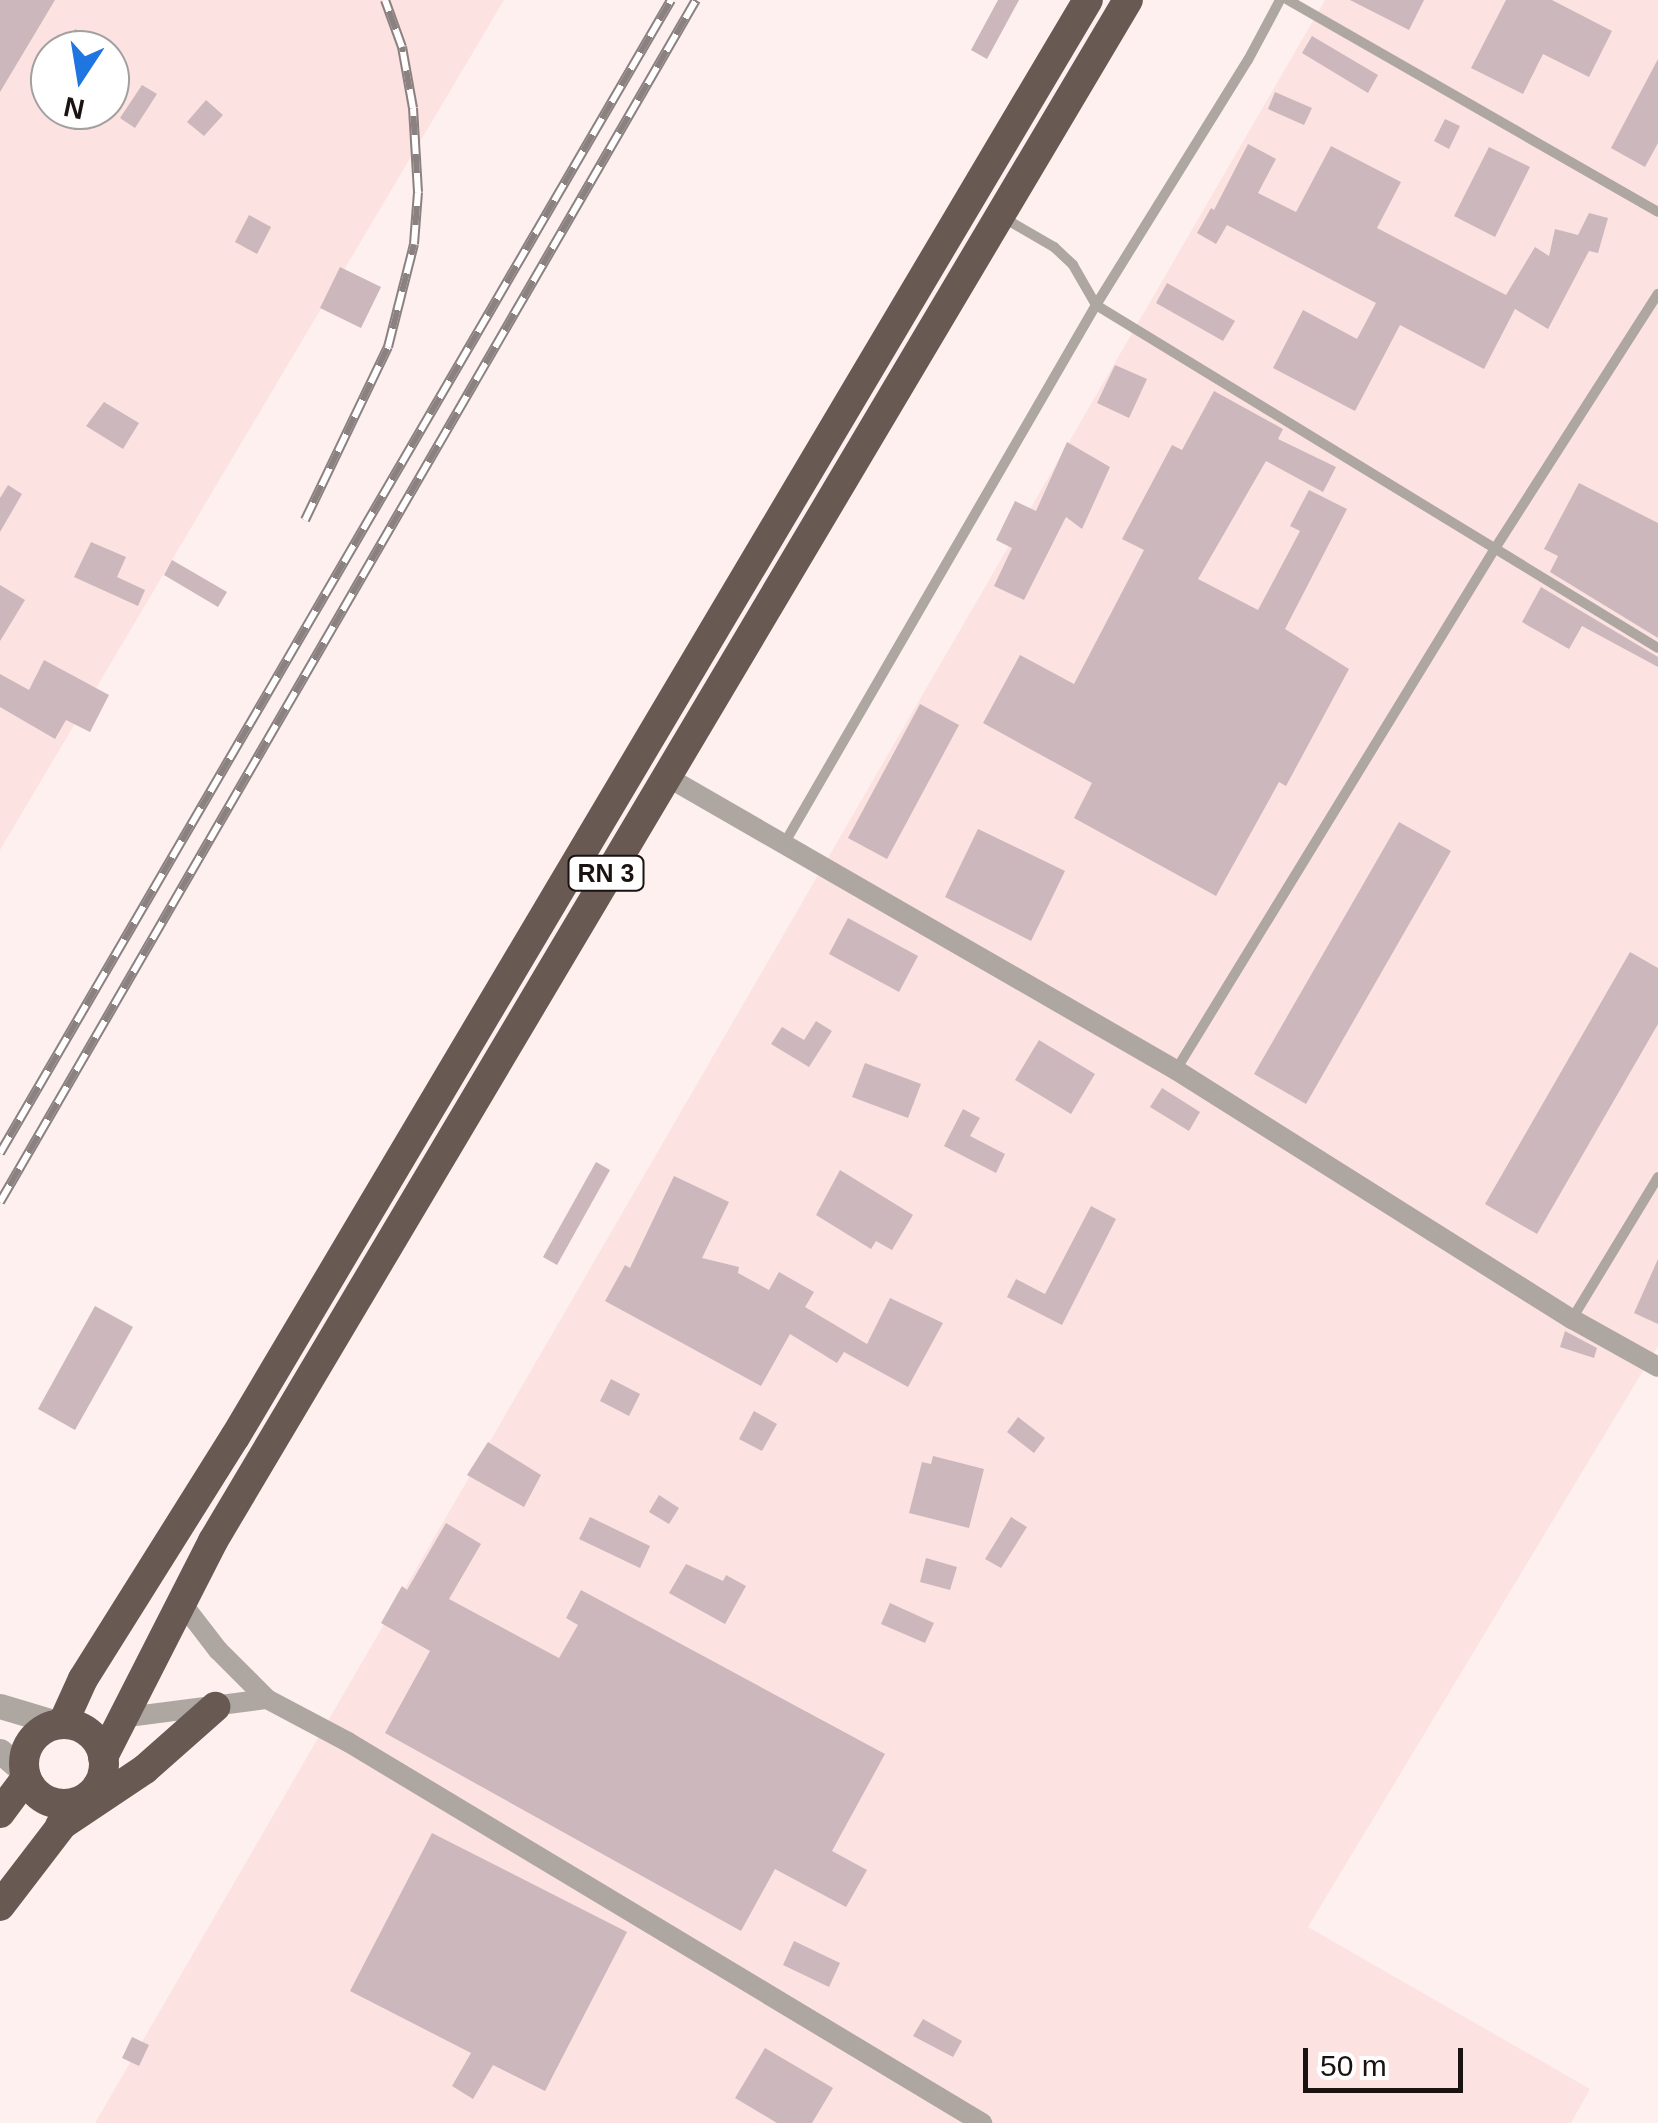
<!DOCTYPE html>
<html>
<head>
<meta charset="utf-8">
<style>
  body { margin:0 }
  #map { position:relative; width:1658px; height:2123px; overflow:hidden; background:#fdf0ef; font-family:Arial,sans-serif }
  div>[style] { position:absolute }
  [style*='--x'] { left:calc(var(--x)*1px); top:calc(var(--y)*1px); width:calc(var(--w)*1px); rotate:calc(var(--a)*1deg) }
  .built>* { inset:0; background:#fce3e1 }
  .building>* { inset:0; background:#cbb7bc }
  .service>* { height:10px; margin:-5px; padding:0 5px; transform-origin:5px; border-radius:5px; background:#ada6a1 }
  .minor>* { height:20px; margin:-10px; padding:0 10px; transform-origin:10px; border-radius:10px; background:#ada6a1 }
  .tertiary>* { height:25px; margin:-12.5px; padding:0 12.5px; transform-origin:12.5px; border-radius:12.5px; background:#ada6a1 }
  .trunk>* { height:30px; margin:-15px; padding:0 15px; transform-origin:15px; border-radius:15px; background:#685a52 }
  .trunk>.ring { margin:-15px; padding:0; box-sizing:content-box; background:none; border:30px solid #685a52; border-radius:50% }
  .rail>* { height:10px; margin-top:-5px; transform-origin:0; background:repeating-linear-gradient(90deg,#fff 0 19px,#8b8180 0 38px); box-sizing:border-box; border-block:2px solid #8b8180 }
  span { translate:-50% -50%; white-space:nowrap; text-align:center; line-height:1.15; -webkit-text-stroke:10px #fff; paint-order:stroke }
  .shield-label span { padding:2px 8px; background:#fff; border:2px solid; border-radius:8px; -webkit-text-stroke-width:0 }
  .shield-label { font-size:25px; color:#1a1312; font-weight:700 }
  .north { position:absolute; left:30px; top:30px; width:100px; height:100px; box-sizing:border-box; background:#fff; border:2px solid #a3a1a0; border-radius:50%; rotate:192deg; font-size:28px; font-weight:700; line-height:40px; text-align:center; color:#1a1312 }
  .north::after { content:''; display:block; margin:auto; width:35px; height:45px; background:#1f76e0; clip-path:polygon(50% 0,100% 100%,50% 72%,0 100%) }
  .scale { position:absolute; left:1303px; top:2048px; width:160px; height:45px; box-sizing:border-box; border:5px solid #1a1312; border-top:0; padding-left:12px; font-size:30px; line-height:35px; white-space:nowrap; color:#1a1312; -webkit-text-stroke:8px #fff; paint-order:stroke }
</style>
</head>
<body>
<div id="map">
  <div class="built">
    <i style="clip-path:polygon(evenodd,0 0,504px 0,0 850px,0 0,50px 50px,110px 50px,110px 110px,50px 110px,50px 50px)"></i>
    <i style="clip-path:polygon(1325px 0,1658px 0,1658px 1346px,1308px 1927px,1590px 2089px,1571px 2123px,95px 2123px)"></i>
  </div>
  <div class="building">
    <i style="clip-path:polygon(0 0,55px 0,0 92px)"></i>
    <i style="clip-path:polygon(998px 0,1019px 0,987px 59px,971px 50px)"></i>
    <i style="clip-path:polygon(1350px 0,1424px 0,1409px 30px)"></i>
    <i style="clip-path:polygon(1506px 0,1552px 0,1612px 31px,1589px 77px,1543px 54px,1523px 94px,1471px 68px)"></i>
    <i style="clip-path:polygon(75px 29px,92px 36px,86px 50px,66px 50px)"></i>
    <i style="clip-path:polygon(1312px 36px,1378px 75px,1368px 93px,1302px 53px)"></i>
    <i style="clip-path:polygon(1658px 59px,1658px 143px,1645px 167px,1611px 148px)"></i>
    <i style="clip-path:polygon(142px 85px,157px 94px,135px 128px,120px 118px)"></i>
    <i style="clip-path:polygon(1275px 92px,1312px 108px,1304px 125px,1268px 109px)"></i>
    <i style="clip-path:polygon(206px 100px,223px 115px,204px 136px,187px 122px)"></i>
    <i style="clip-path:polygon(1445px 119px,1460px 126px,1449px 149px,1434px 141px)"></i>
    <i style="clip-path:polygon(1248px 144px,1276px 159px,1258px 193px,1296px 212px,1331px 146px,1401px 182px,1377px 228px,1506px 295px,1535px 247px,1549px 256px,1555px 229px,1578px 235px,1589px 213px,1608px 218px,1598px 253px,1589px 251px,1548px 329px,1515px 309px,1484px 369px,1400px 325px,1355px 411px,1273px 368px,1303px 310px,1357px 339px,1376px 303px,1227px 225px,1216px 244px,1197px 233px,1211px 208px,1214px 210px)"></i>
    <i style="clip-path:polygon(1489px 147px,1530px 167px,1495px 237px,1454px 216px)"></i>
    <i style="clip-path:polygon(249px 215px,271px 227px,257px 254px,235px 242px)"></i>
    <i style="clip-path:polygon(340px 267px,381px 287px,361px 328px,320px 308px)"></i>
    <i style="clip-path:polygon(1167px 283px,1235px 321px,1223px 341px,1156px 303px)"></i>
    <i style="clip-path:polygon(1115px 365px,1147px 379px,1129px 418px,1097px 403px)"></i>
    <i style="clip-path:polygon(1214px 391px,1283px 429px,1278px 439px,1336px 467px,1323px 492px,1266px 461px,1198px 579px,1258px 610px,1300px 531px,1290px 526px,1309px 490px,1347px 509px,1285px 629px,1349px 669px,1286px 786px,1279px 782px,1216px 896px,1074px 818px,1092px 783px,983px 723px,1020px 655px,1074px 684px,1144px 550px,1122px 539px,1172px 445px,1182px 450px)"></i>
    <i style="clip-path:polygon(104px 402px,139px 423px,123px 449px,86px 426px)"></i>
    <i style="clip-path:polygon(1067px 442px,1110px 467px,1082px 529px,1066px 517px,1024px 600px,994px 586px,1012px 548px,996px 540px,1015px 501px,1036px 511px)"></i>
    <i style="clip-path:polygon(1579px 483px,1658px 523px,1658px 638px,1550px 572px,1558px 556px,1544px 549px)"></i>
    <i style="clip-path:polygon(8px 485px,22px 494px,0 532px,0 498px)"></i>
    <i style="clip-path:polygon(91px 542px,126px 557px,117px 577px,145px 590px,138px 606px,74px 577px)"></i>
    <i style="clip-path:polygon(172px 560px,227px 592px,218px 607px,164px 575px)"></i>
    <i style="clip-path:polygon(0 585px,25px 600px,0 641px)"></i>
    <i style="clip-path:polygon(1541px 587px,1658px 657px,1658px 667px,1582px 626px,1569px 649px,1522px 622px)"></i>
    <i style="clip-path:polygon(44px 660px,109px 695px,90px 732px,66px 720px,55px 739px,0 707px,0 674px,29px 690px)"></i>
    <i style="clip-path:polygon(920px 704px,959px 725px,887px 859px,848px 838px)"></i>
    <i style="clip-path:polygon(1399px 822px,1451px 851px,1306px 1104px,1254px 1074px)"></i>
    <i style="clip-path:polygon(978px 829px,1065px 871px,1031px 941px,945px 897px)"></i>
    <i style="clip-path:polygon(848px 918px,918px 956px,899px 992px,829px 954px)"></i>
    <i style="clip-path:polygon(1630px 952px,1658px 968px,1658px 1024px,1537px 1234px,1485px 1204px)"></i>
    <i style="clip-path:polygon(816px 1021px,832px 1031px,809px 1067px,771px 1044px,782px 1027px,804px 1040px)"></i>
    <i style="clip-path:polygon(1039px 1040px,1095px 1074px,1071px 1114px,1015px 1080px)"></i>
    <i style="clip-path:polygon(865px 1063px,921px 1084px,908px 1118px,852px 1097px)"></i>
    <i style="clip-path:polygon(1162px 1088px,1200px 1112px,1189px 1131px,1150px 1107px)"></i>
    <i style="clip-path:polygon(963px 1109px,980px 1118px,970px 1136px,1005px 1154px,996px 1173px,944px 1146px)"></i>
    <i style="clip-path:polygon(596px 1162px,610px 1170px,557px 1265px,543px 1257px)"></i>
    <i style="clip-path:polygon(840px 1170px,913px 1215px,892px 1250px,876px 1241px,871px 1249px,816px 1215px)"></i>
    <i style="clip-path:polygon(674px 1176px,729px 1202px,702px 1258px,739px 1267px,738px 1273px,769px 1290px,779px 1272px,814px 1292px,805px 1307px,867px 1344px,890px 1298px,943px 1323px,908px 1387px,844px 1352px,837px 1363px,790px 1334px,761px 1386px,605px 1301px,625px 1265px,630px 1268px)"></i>
    <i style="clip-path:polygon(1091px 1206px,1116px 1219px,1062px 1325px,1007px 1297px,1016px 1279px,1045px 1294px)"></i>
    <i style="clip-path:polygon(1658px 1259px,1658px 1324px,1634px 1313px)"></i>
    <i style="clip-path:polygon(95px 1306px,133px 1327px,75px 1430px,38px 1409px)"></i>
    <i style="clip-path:polygon(1565px 1331px,1597px 1348px,1594px 1358px,1560px 1347px)"></i>
    <i style="clip-path:polygon(611px 1379px,640px 1394px,629px 1416px,600px 1401px)"></i>
    <i style="clip-path:polygon(754px 1411px,777px 1424px,762px 1451px,739px 1439px)"></i>
    <i style="clip-path:polygon(1018px 1417px,1045px 1438px,1034px 1453px,1007px 1432px)"></i>
    <i style="clip-path:polygon(488px 1442px,541px 1475px,524px 1507px,467px 1475px)"></i>
    <i style="clip-path:polygon(933px 1456px,984px 1469px,969px 1528px,909px 1513px,922px 1462px,931px 1464px)"></i>
    <i style="clip-path:polygon(659px 1495px,679px 1508px,669px 1524px,649px 1512px)"></i>
    <i style="clip-path:polygon(590px 1517px,650px 1546px,640px 1568px,579px 1539px)"></i>
    <i style="clip-path:polygon(1011px 1517px,1027px 1527px,1001px 1568px,985px 1559px)"></i>
    <i style="clip-path:polygon(446px 1523px,481px 1544px,449px 1599px,559px 1658px,578px 1625px,566px 1618px,581px 1590px,885px 1754px,832px 1851px,867px 1870px,846px 1907px,775px 1869px,741px 1931px,385px 1733px,430px 1651px,381px 1623px,402px 1586px,407px 1590px)"></i>
    <i style="clip-path:polygon(926px 1558px,957px 1567px,950px 1590px,920px 1582px)"></i>
    <i style="clip-path:polygon(686px 1564px,723px 1581px,726px 1575px,746px 1586px,725px 1624px,669px 1593px)"></i>
    <i style="clip-path:polygon(890px 1603px,934px 1623px,925px 1643px,881px 1624px)"></i>
    <i style="clip-path:polygon(432px 1833px,627px 1932px,545px 2091px,493px 2065px,473px 2099px,452px 2086px,471px 2053px,350px 1991px)"></i>
    <i style="clip-path:polygon(794px 1941px,840px 1963px,829px 1987px,783px 1965px)"></i>
    <i style="clip-path:polygon(923px 2019px,962px 2041px,953px 2057px,913px 2036px)"></i>
    <i style="clip-path:polygon(132px 2037px,149px 2045px,139px 2066px,122px 2058px)"></i>
    <i style="clip-path:polygon(765px 2048px,833px 2088px,812px 2123px,777px 2123px,735px 2098px)"></i>
  </div>
  <div class="service">
    <i style="--x:1288;--y:0;--w:426;--a:29.8"></i>
    <i style="--x:1004;--y:218;--w:58;--a:30.1"></i>
    <i style="--x:1054;--y:247;--w:26;--a:43"></i>
    <i style="--x:1073;--y:265;--w:46;--a:60.1"></i>
    <i style="--x:1096;--y:305;--w:658;--a:31.4"></i>
    <i style="--x:784;--y:844;--w:623;--a:-59.94"></i>
    <i style="--x:1096;--y:305;--w:288;--a:-58.2"></i>
    <i style="--x:1248;--y:60;--w:68;--a:-61.9"></i>
    <i style="--x:1176;--y:1070;--w:610;--a:-58.55"></i>
    <i style="--x:1494;--y:550;--w:304;--a:-57.4"></i>
    <i style="--x:1572;--y:1319;--w:166;--a:-58.8"></i>
  </div>
  <div class="minor">
    <i style="--x:664;--y:775;--w:591;--a:29.95"></i>
    <i style="--x:1176;--y:1070;--w:468;--a:32.2"></i>
    <i style="--x:1572;--y:1319;--w:98;--a:29.2"></i>
    <i style="--x:181;--y:1602;--w:61;--a:52.4"></i>
    <i style="--x:218;--y:1650;--w:69;--a:45"></i>
    <i style="--x:267;--y:1699;--w:92;--a:28"></i>
    <i style="--x:348;--y:1742;--w:740;--a:31"></i>
    <i style="--x:120;--y:1718;--w:148;--a:-7.4"></i>
  </div>
  <div class="tertiary">
    <i style="--x:0;--y:1706;--w:59;--a:16.6"></i>
    <i style="--x:0;--y:1751;--w:32;--a:41"></i>
  </div>
  <div class="trunk">
    <i style="--x:63;--y:1723;--w:48;--a:-65.6"></i>
    <i style="--x:83;--y:1679;--w:286;--a:-57.9"></i>
    <i style="--x:235;--y:1437;--w:1671;--a:-59.31"></i>
    <i class="ring" style="left:24px;top:1724px;width:50px;height:50px"></i>
    <i style="--x:103;--y:1757;--w:242;--a:-63"></i>
    <i style="--x:213;--y:1541;--w:1792;--a:-59.3"></i>
    <i style="--x:0;--y:1813;--w:44;--a:-53.4"></i>
    <i style="--x:60;--y:1826;--w:102;--a:-33.8"></i>
    <i style="--x:145;--y:1769;--w:94;--a:-41.5"></i>
    <i style="--x:0;--y:1906;--w:117;--a:-52.6"></i>
  </div>
  <div class="rail">
    <i style="--x:305;--y:520;--w:192;--a:-64.4"></i>
    <i style="--x:388;--y:347;--w:106;--a:-75.8"></i>
    <i style="--x:414;--y:244;--w:52;--a:-85.6"></i>
    <i style="--x:418;--y:192;--w:84;--a:-93.4"></i>
    <i style="--x:413;--y:108;--w:62;--a:-100.2"></i>
    <i style="--x:402;--y:47;--w:50;--a:-109.9"></i>
    <i style="--x:0;--y:1153;--w:1334;--a:-59.8"></i>
    <i style="--x:0;--y:1202;--w:1389;--a:-59.93"></i>
  </div>
  <div class="shield-label">
    <span style="left:606px;top:873px">RN 3</span>
  </div>
  <div class="north">N</div>
  <div class="scale">50 m</div>
</div>
</body>
</html>
